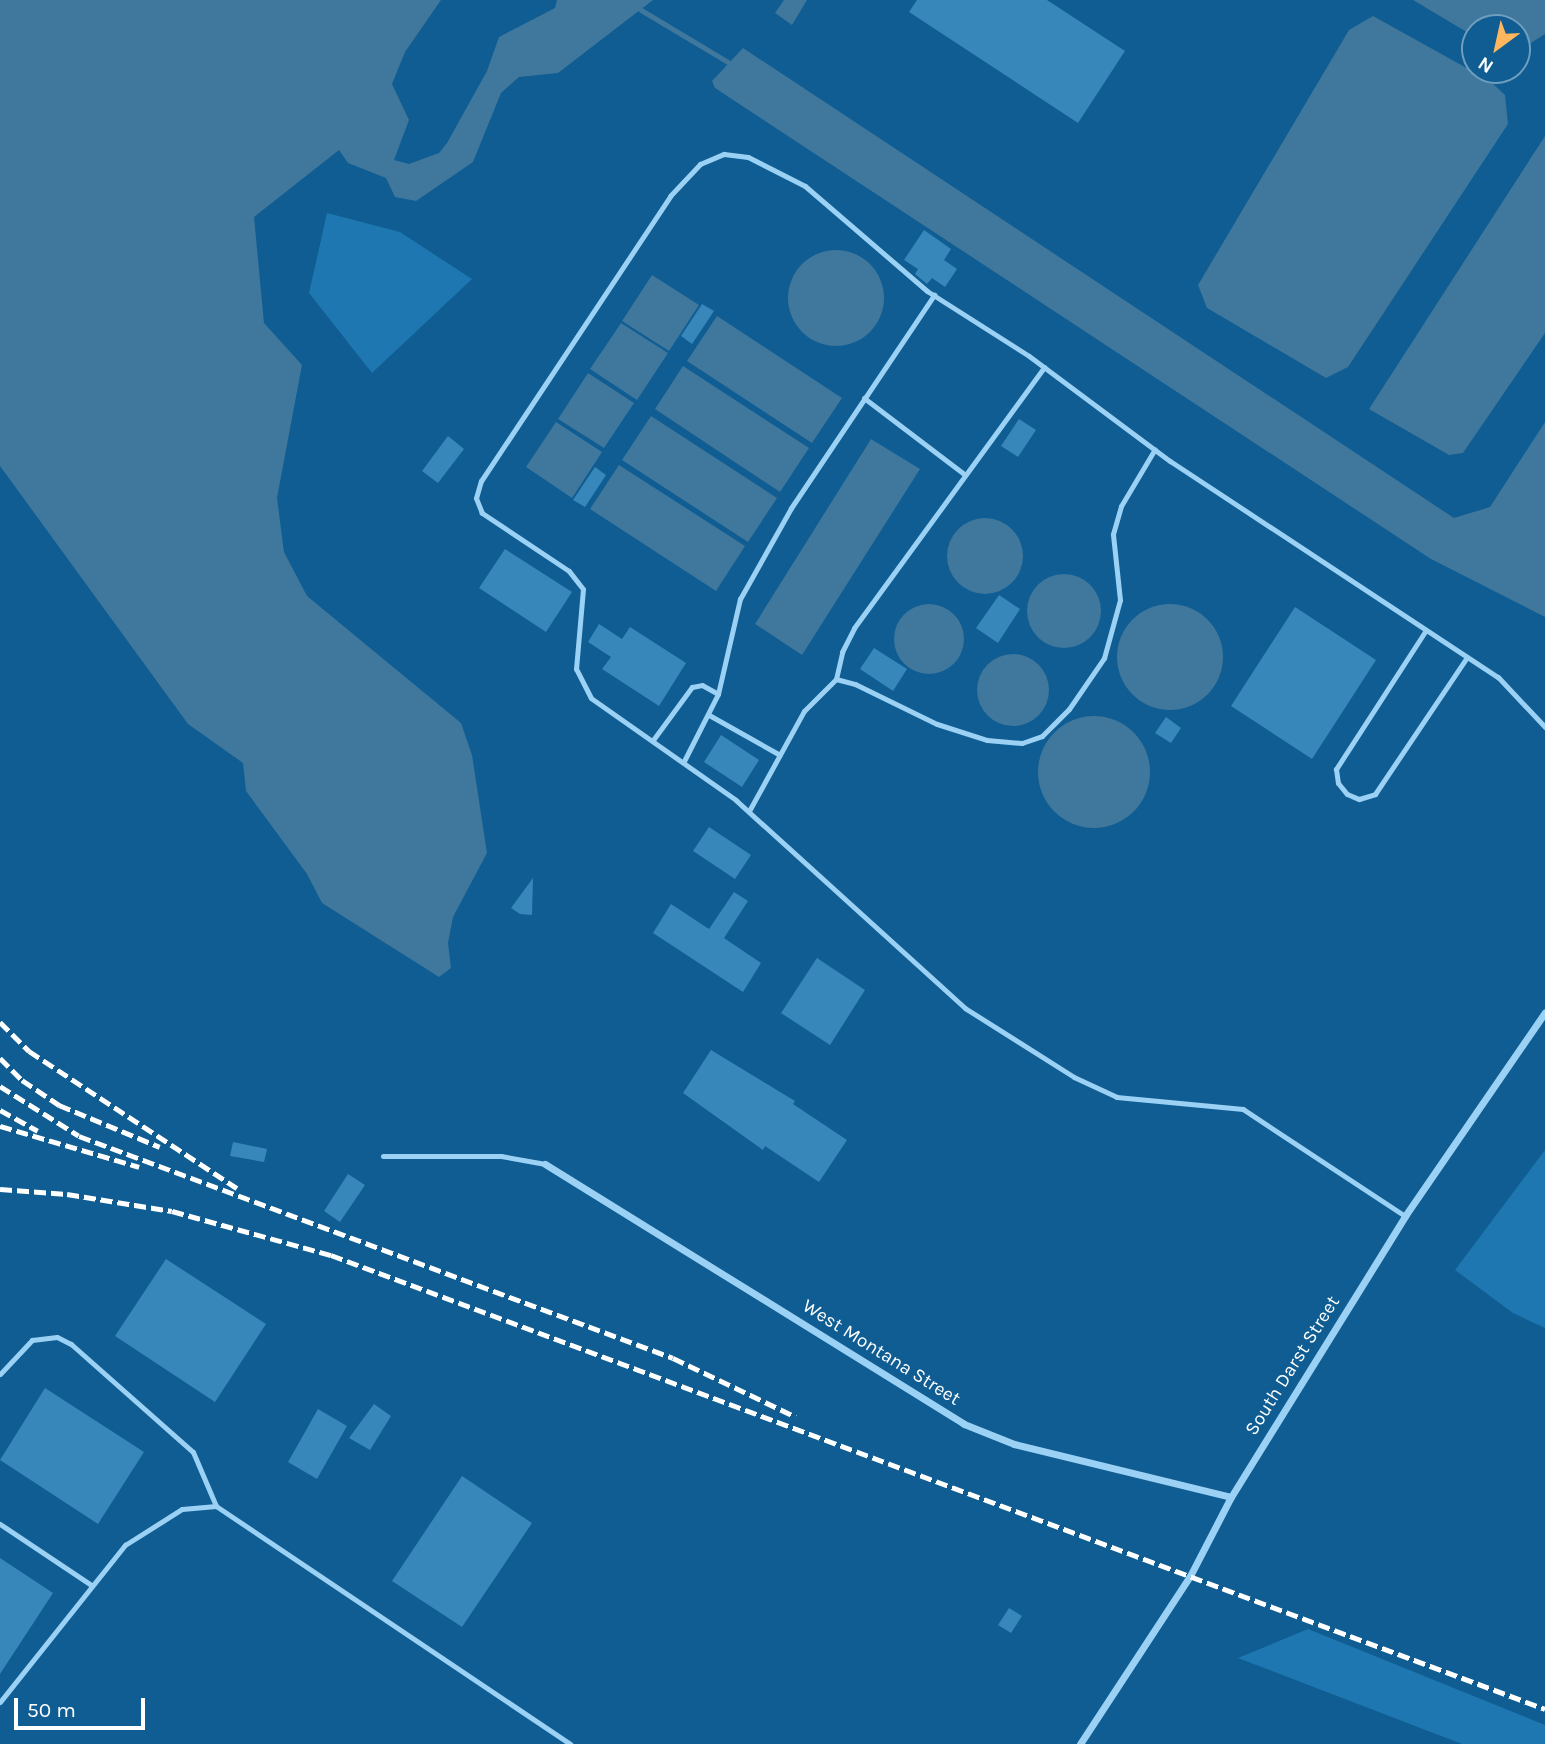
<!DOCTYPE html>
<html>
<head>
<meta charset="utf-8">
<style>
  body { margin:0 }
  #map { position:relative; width:1545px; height:1744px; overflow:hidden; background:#0f5d92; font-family:Karla,sans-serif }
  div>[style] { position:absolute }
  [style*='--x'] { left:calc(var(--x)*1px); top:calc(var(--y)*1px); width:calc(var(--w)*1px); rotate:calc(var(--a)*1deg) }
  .green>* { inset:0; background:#1e77b0 }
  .water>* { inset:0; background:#3f779d }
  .round { border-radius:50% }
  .stream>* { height:5px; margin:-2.5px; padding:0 2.5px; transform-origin:2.5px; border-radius:2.5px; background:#3f779d }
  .building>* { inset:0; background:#3887bb }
  .lane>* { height:5px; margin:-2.5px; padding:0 2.5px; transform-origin:2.5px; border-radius:2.5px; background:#9bd1f4 }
  .street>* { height:7px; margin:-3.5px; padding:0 3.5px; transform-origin:3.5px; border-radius:3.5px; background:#9bd1f4 }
  .rail>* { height:5px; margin-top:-2.5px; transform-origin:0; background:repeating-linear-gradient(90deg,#fff 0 12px,transparent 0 17px) }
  span { translate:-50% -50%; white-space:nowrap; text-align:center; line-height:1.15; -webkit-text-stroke:7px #0f5d92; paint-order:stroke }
  .street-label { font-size:19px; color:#fff }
  .north { position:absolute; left:1461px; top:14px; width:70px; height:70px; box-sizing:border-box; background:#0f5d92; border:2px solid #6f9ebe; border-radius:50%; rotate:213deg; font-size:19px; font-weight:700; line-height:28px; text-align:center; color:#fff }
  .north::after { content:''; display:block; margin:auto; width:24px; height:32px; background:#ffb75d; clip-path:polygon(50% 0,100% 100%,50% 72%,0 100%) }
  .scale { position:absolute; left:14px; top:1698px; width:131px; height:32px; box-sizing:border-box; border:4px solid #fff; border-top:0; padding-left:9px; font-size:21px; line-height:24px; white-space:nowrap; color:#fff; -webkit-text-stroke:5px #0f5d92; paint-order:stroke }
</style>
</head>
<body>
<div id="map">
  <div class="green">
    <i style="clip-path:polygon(327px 213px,400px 232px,472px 279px,372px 373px,309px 293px)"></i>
    <i style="clip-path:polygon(1545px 1150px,1545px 1328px,1513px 1313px,1455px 1270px)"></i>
    <i style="clip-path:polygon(1308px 1629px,1545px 1725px,1545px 1744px,1462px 1744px,1238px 1658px)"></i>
  </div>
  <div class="water">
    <i style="clip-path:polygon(0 0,441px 0,405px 52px,392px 84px,409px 120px,394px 160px,409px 164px,439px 153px,447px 143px,487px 71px,499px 37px,555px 8px,557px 0,653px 0,558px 73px,519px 77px,501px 93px,473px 162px,416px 201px,395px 197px,386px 178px,348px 163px,339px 150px,254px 217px,264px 323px,302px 365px,277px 498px,284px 552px,307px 596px,461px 723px,472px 755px,487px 853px,453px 917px,448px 943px,451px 968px,439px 977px,322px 903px,307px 874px,246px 791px,243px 763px,188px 724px,0 466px)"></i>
    <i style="clip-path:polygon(784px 0,807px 0,792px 25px,775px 13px)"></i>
    <i style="clip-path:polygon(1413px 0,1545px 0,1545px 34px,1517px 52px,1517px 28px,1475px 28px,1475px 37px)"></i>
    <i style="clip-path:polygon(1373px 16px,1490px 81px,1505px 95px,1508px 124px,1348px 367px,1326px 378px,1207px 308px,1198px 285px,1349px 30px)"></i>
    <i style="clip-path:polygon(743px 48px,1454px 518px,1490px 507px,1545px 422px,1545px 617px,1431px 559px,715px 88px,712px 81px)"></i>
    <i style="clip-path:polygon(1545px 136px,1545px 333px,1463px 453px,1449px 455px,1369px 409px)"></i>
    <i class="round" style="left:788px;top:250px;width:96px;height:96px"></i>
    <i style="clip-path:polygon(652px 275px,699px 305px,669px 351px,622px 321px)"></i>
    <i style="clip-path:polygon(717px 316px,842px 398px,812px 443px,687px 361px)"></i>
    <i style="clip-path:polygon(621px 323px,668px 353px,637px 400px,590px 369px)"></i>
    <i style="clip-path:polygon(683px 366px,809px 448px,780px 492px,655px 409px)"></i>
    <i style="clip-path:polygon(588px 373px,634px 403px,604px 448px,558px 419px)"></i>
    <i style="clip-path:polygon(651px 416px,777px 498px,748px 542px,622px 460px)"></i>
    <i style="clip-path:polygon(556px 422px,602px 452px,572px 498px,526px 467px)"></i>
    <i style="clip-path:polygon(871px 439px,920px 469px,802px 655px,755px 624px)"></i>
    <i style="clip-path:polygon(619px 465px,745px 546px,716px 591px,590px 509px)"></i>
    <i class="round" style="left:947px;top:518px;width:76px;height:76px"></i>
    <i class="round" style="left:1027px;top:574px;width:74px;height:74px"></i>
    <i class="round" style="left:894px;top:604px;width:70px;height:70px"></i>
    <i class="round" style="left:1117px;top:604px;width:106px;height:106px"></i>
    <i class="round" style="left:977px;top:654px;width:72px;height:72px"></i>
    <i class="round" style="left:1038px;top:716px;width:112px;height:112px"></i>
  </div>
  <div class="stream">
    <i style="--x:641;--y:10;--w:101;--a:30.9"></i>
  </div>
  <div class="building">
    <i style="clip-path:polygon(917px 0,1047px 0,1125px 51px,1078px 123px,909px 12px)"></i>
    <i style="clip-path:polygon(924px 230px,951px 249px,944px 260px,957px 269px,945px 287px,932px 278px,927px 284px,915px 274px,918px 269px,904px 260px)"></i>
    <i style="clip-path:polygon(702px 304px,714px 311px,692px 344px,681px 336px)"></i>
    <i style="clip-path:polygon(1019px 419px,1036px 430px,1018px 457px,1001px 446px)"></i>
    <i style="clip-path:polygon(448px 436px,464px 449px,438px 483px,422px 471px)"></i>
    <i style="clip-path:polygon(595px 467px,606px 475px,585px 507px,573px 500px)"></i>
    <i style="clip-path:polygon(505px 549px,572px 592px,546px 632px,479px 588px)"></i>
    <i style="clip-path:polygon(999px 595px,1020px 609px,998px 643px,976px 628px)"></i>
    <i style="clip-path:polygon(1295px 607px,1376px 660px,1312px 759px,1231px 706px)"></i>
    <i style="clip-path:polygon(599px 624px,622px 639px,630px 627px,686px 663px,659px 706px,602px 669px,611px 657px,588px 642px)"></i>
    <i style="clip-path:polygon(874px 648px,907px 669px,893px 691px,860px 669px)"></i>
    <i style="clip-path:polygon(1166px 717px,1181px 728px,1171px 743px,1155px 733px)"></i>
    <i style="clip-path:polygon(721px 735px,759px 760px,742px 787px,704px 762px)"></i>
    <i style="clip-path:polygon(709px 827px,751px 855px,735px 879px,693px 851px)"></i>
    <i style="clip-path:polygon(533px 878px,532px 915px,520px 914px,511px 908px)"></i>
    <i style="clip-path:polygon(734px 892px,748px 901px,724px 938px,761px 963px,743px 992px,653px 933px,671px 904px,709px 929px)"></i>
    <i style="clip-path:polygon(817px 958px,865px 990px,830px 1045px,781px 1013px)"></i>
    <i style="clip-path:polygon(711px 1050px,795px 1101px,793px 1104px,847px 1140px,819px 1182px,765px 1146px,763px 1150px,683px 1093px)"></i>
    <i style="clip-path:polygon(233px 1142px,267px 1149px,264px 1162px,230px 1156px)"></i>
    <i style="clip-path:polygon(348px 1174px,365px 1185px,340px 1222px,324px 1211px)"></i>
    <i style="clip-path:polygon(166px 1259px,266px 1324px,215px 1402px,115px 1336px)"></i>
    <i style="clip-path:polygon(45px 1388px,144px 1452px,98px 1524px,0 1460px)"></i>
    <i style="clip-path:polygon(374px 1404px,391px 1416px,370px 1450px,349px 1438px)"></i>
    <i style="clip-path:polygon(318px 1409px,347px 1426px,317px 1479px,288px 1462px)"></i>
    <i style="clip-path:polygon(462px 1476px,532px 1523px,462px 1627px,392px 1581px)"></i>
    <i style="clip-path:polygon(0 1558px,53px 1593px,0 1674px)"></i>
    <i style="clip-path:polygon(1009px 1608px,1022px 1616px,1011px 1633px,998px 1625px)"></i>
  </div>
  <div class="lane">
    <i style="--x:864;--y:398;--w:126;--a:37.2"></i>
    <i style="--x:1426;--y:630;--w:166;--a:122.9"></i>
    <i style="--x:1336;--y:769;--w:14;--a:82"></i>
    <i style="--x:1338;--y:783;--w:14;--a:51"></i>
    <i style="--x:1347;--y:794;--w:13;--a:23"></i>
    <i style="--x:1359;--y:799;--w:17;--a:-17"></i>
    <i style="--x:1375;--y:794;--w:165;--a:-56.1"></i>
    <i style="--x:836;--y:679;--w:28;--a:-77"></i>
    <i style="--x:842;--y:652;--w:27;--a:-63"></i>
    <i style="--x:854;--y:628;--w:323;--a:-53.9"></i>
    <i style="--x:709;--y:715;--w:81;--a:29.4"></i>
    <i style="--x:653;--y:740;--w:66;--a:-53.7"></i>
    <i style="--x:692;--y:687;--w:10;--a:-11"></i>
    <i style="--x:702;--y:685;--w:18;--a:29"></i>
    <i style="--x:684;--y:761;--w:75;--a:-63.1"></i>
    <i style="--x:718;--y:694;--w:98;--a:-77"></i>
    <i style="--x:740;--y:599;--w:104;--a:-60.7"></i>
    <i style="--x:791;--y:508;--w:257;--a:-56.1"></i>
    <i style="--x:749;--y:811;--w:114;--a:-61.2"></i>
    <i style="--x:804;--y:711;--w:45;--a:-45"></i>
    <i style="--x:836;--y:679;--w:20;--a:15"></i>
    <i style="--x:855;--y:684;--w:91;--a:26"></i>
    <i style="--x:937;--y:724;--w:52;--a:17.7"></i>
    <i style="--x:987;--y:740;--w:35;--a:5"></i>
    <i style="--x:1022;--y:743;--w:21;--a:-19"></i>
    <i style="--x:1042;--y:736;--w:38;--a:-45"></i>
    <i style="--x:1069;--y:709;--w:62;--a:-55.5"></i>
    <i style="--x:1104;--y:658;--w:60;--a:-74.6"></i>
    <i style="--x:1120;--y:600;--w:66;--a:-96.1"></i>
    <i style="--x:1113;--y:534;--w:29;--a:-74"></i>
    <i style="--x:1121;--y:506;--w:66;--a:-59.2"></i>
    <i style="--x:383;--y:1156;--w:118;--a:0"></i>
    <i style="--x:501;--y:1156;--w:45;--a:10.3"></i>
    <i style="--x:1405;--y:1216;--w:194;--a:-146.6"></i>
    <i style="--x:1243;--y:1109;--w:127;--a:-174.6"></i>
    <i style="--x:1117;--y:1097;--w:47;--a:-155.1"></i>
    <i style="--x:1074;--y:1077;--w:129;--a:-147.7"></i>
    <i style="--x:965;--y:1008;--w:309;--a:-137.8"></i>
    <i style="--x:736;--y:800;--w:177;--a:-144.9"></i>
    <i style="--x:591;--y:698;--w:33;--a:-117"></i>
    <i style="--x:576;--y:669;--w:80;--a:-85"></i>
    <i style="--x:583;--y:589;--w:23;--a:-128"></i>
    <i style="--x:569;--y:571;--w:105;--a:-146.3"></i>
    <i style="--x:482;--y:513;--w:16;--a:-112"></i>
    <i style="--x:476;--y:498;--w:18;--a:-74"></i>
    <i style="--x:481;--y:481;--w:342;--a:-56.4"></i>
    <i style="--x:670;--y:196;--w:44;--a:-46.8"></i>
    <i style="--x:700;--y:164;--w:26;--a:-23"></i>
    <i style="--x:724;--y:154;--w:24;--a:7"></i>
    <i style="--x:748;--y:157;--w:64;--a:27"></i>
    <i style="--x:805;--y:186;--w:161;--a:40.7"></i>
    <i style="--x:927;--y:291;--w:121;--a:32.5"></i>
    <i style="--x:1029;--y:356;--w:176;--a:36.7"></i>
    <i style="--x:1170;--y:461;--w:393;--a:33.4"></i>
    <i style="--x:1498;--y:677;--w:69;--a:46.8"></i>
    <i style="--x:0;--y:1374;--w:47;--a:-46.7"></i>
    <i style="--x:32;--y:1340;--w:25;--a:-7"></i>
    <i style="--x:57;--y:1337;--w:16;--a:27"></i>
    <i style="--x:71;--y:1344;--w:163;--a:41.5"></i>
    <i style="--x:193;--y:1452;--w:59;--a:66.9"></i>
    <i style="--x:216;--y:1506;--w:427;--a:33.9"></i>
    <i style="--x:0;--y:1524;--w:110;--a:33.8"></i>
    <i style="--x:0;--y:1702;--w:201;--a:-51.5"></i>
    <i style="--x:125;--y:1545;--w:67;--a:-32.3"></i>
    <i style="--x:182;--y:1509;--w:34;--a:-5"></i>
  </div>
  <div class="street">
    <i style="--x:545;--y:1164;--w:493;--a:31.8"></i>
    <i style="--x:964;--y:1424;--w:54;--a:21.8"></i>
    <i style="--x:1014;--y:1444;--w:223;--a:13.7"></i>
    <i style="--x:1080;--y:1744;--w:201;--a:-56.8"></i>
    <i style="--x:1190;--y:1576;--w:89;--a:-62.6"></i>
    <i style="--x:1231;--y:1497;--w:331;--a:-58.2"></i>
    <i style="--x:1405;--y:1216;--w:247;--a:-55.5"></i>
  </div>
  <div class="rail">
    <i style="--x:0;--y:1022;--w:41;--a:45"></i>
    <i style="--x:29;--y:1051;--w:249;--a:33.4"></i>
    <i style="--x:0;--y:1058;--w:31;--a:45"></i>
    <i style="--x:22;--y:1080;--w:45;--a:34"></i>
    <i style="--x:59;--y:1105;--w:109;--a:22.6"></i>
    <i style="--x:0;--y:1086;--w:93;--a:32.3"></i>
    <i style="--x:79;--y:1136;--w:634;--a:20.49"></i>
    <i style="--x:673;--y:1358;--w:136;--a:25.6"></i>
    <i style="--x:0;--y:1110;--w:43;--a:28.9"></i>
    <i style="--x:0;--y:1126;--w:145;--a:16.4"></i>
    <i style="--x:0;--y:1189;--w:67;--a:4.3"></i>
    <i style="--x:67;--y:1194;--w:106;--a:9.2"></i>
    <i style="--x:172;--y:1211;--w:165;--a:15.5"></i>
    <i style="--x:331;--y:1255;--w:1296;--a:20.5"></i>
  </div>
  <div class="street-label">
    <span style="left:881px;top:1353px;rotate:32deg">West Montana Street</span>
    <span style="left:1293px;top:1366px;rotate:-58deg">South Darst Street</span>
  </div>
  <div class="north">N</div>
  <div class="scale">50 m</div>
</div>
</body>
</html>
